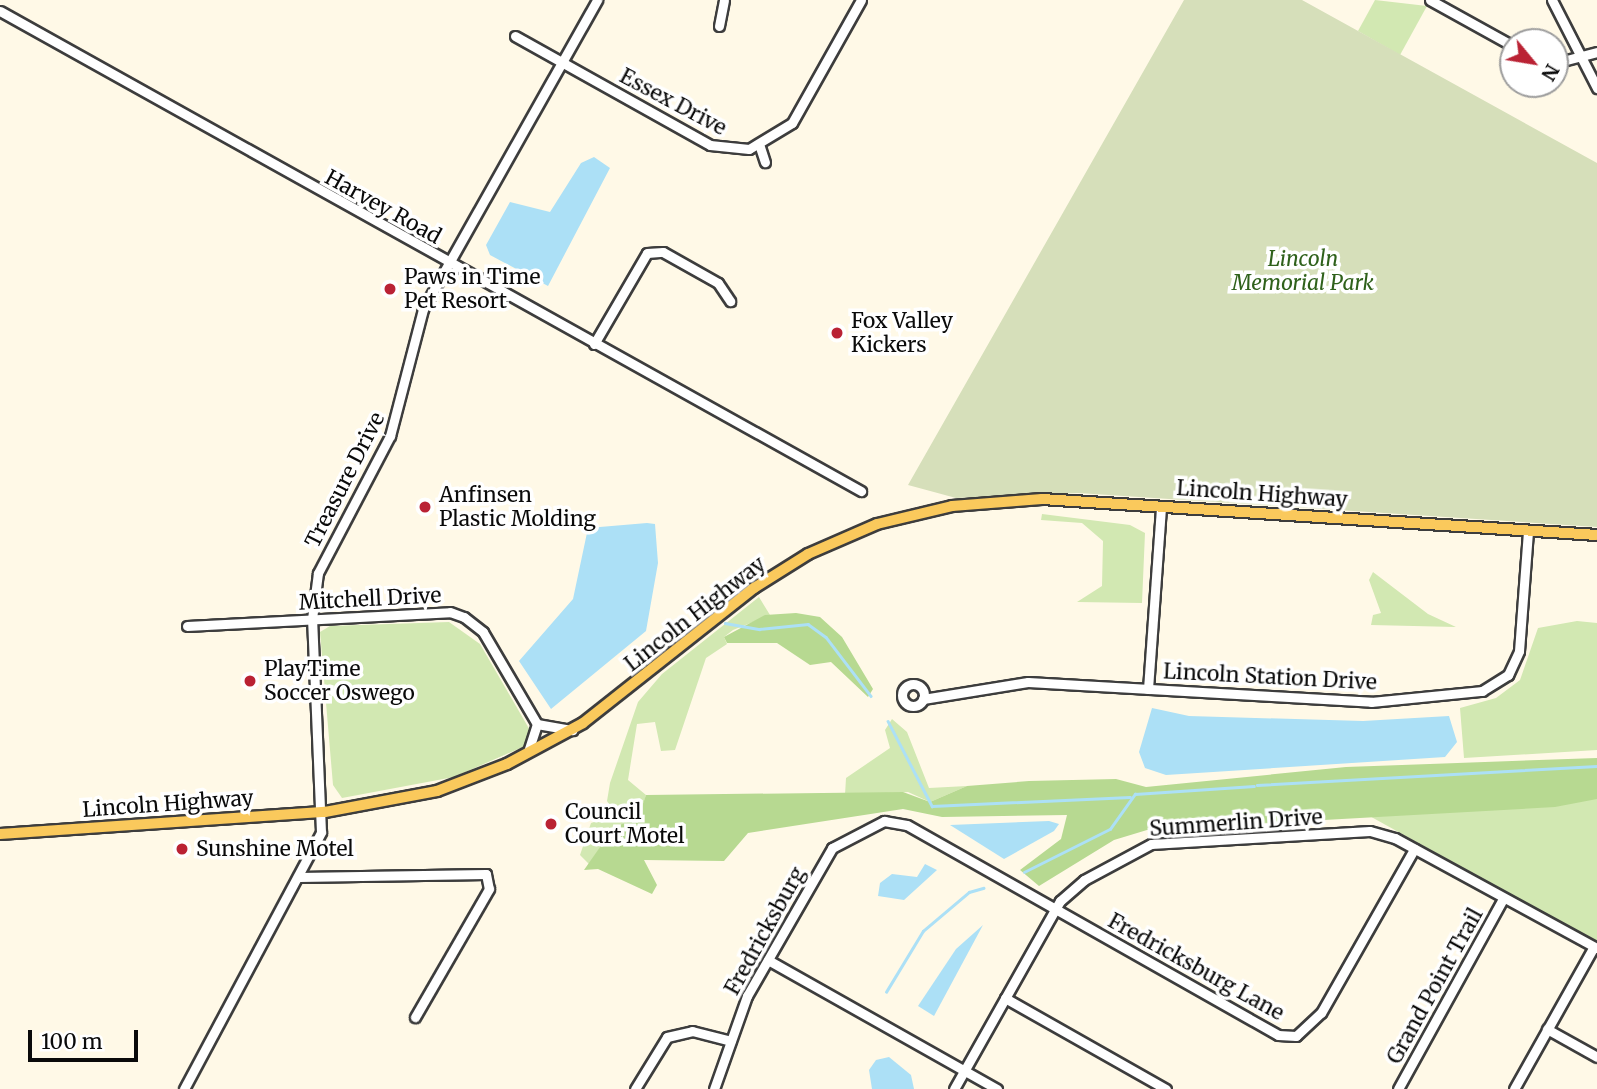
<!DOCTYPE html>
<html>
<head>
<meta charset="utf-8">
<style>
  body { margin:0 }
  #map { position:relative; width:1597px; height:1089px; overflow:hidden; background:#fff9e7; font-family:Merriweather,serif }
  div>[style] { position:absolute }
  [style*='--x'] { left:calc(var(--x)*1px); top:calc(var(--y)*1px); width:calc(var(--w)*1px); rotate:calc(var(--a)*1deg) }
  .green>* { inset:0; background:#d2e8b2 }
  .forest>* { inset:0; background:#b7d991 }
  .cemetery>* { inset:0; background:#d6dfba }
  .water>* { inset:0; background:#ace0f6 }
  .stream>* { height:2.5px; margin:-1.25px; padding:0 1.25px; transform-origin:1.25px; border-radius:1.25px; background:#ace0f6 }
  .roads { filter:drop-shadow(2px 0 #3d3d3d) drop-shadow(-2px 0 #3d3d3d) drop-shadow(0 2px #3d3d3d) drop-shadow(0 -2px #3d3d3d) }
  .minor>* { height:9px; margin:-4.5px; padding:0 4.5px; transform-origin:4.5px; border-radius:4.5px; background:#fff }
  .minor>.ring { margin:-4.5px; padding:0; box-sizing:content-box; background:none; border:9px solid #fff; border-radius:50% }
  .major>* { height:10px; margin:-5px; padding:0 5px; transform-origin:5px; border-radius:5px; background:#fac95c }
  .dots>* { width:19px; height:19px; translate:-50% -50%; box-sizing:border-box; border:4px solid #fff; border-radius:50% }
  span { translate:-50% -50%; white-space:nowrap; text-align:center; line-height:1.15; -webkit-text-stroke:7px #fff; paint-order:stroke }
  .street-label { font-size:21px; color:#0a0a0a }
  .park-label { font-size:21px; color:#2f611b; font-style:italic }
  .poi-label { font-size:21px; color:#0a0a0a }
  .left { translate:0 -50%; text-align:left }
  .north { position:absolute; left:1499px; top:28px; width:70px; height:70px; box-sizing:border-box; background:#fff; border:2px solid #9d9d9d; border-radius:50%; rotate:120deg; font-size:19px; font-weight:700; line-height:28px; text-align:center; color:#0a0a0a }
  .north::after { content:''; display:block; margin:auto; width:24px; height:32px; background:#ba2234; clip-path:polygon(50% 0,100% 100%,50% 72%,0 100%) }
  .scale { position:absolute; left:28px; top:1030px; width:110px; height:32px; box-sizing:border-box; border:4px solid #0a0a0a; border-top:0; padding-left:9px; font-size:21px; line-height:24px; white-space:nowrap; color:#0a0a0a; -webkit-text-stroke:5px #fff; paint-order:stroke }
</style>
</head>
<body>
<div id="map">
  <div class="green">
    <i style="clip-path:polygon(1375px 0,1427px 6px,1400px 55px,1358px 31px)"></i>
    <i style="clip-path:polygon(1042px 514px,1130px 525px,1145px 533px,1142px 603px,1077px 602px,1102px 586px,1103px 541px,1082px 523px,1041px 520px)"></i>
    <i style="clip-path:polygon(1373px 572px,1428px 614px,1456px 627px,1371px 625px,1373px 615px,1381px 613px,1369px 580px)"></i>
    <i style="clip-path:polygon(759px 597px,770px 615px,733px 630px,724px 637px,727px 644px,706px 658px,675px 750px,661px 751px,655px 722px,637px 724px,628px 780px,646px 795px,639px 818px,614px 827px,589px 864px,580px 855px,591px 823px,616px 815px,607px 801px,610px 783px,638px 702px,662px 674px)"></i>
    <i style="clip-path:polygon(1577px 621px,1597px 623px,1597px 750px,1464px 758px,1460px 708px,1496px 698px,1520px 680px,1538px 628px)"></i>
    <i style="clip-path:polygon(449px 622px,480px 644px,531px 732px,525px 746px,454px 777px,342px 798px,333px 785px,320px 632px,330px 626px)"></i>
    <i style="clip-path:polygon(892px 719px,907px 732px,929px 788px,967px 786px,930px 802px,908px 792px,845px 795px,846px 778px,890px 748px,885px 730px)"></i>
    <i style="clip-path:polygon(1597px 795px,1597px 942px,1366px 814px)"></i>
  </div>
  <div class="forest">
    <i style="clip-path:polygon(796px 613px,820px 617px,842px 637px,873px 689px,868px 697px,831px 662px,810px 665px,777px 643px,727px 643px,724px 637px,765px 615px)"></i>
    <i style="clip-path:polygon(1597px 758px,1597px 799px,1555px 807px,1147px 830px,1114px 840px,1039px 886px,1020px 870px,1061px 839px,1067px 815px,942px 817px,903px 809px,748px 833px,724px 861px,644px 860px,657px 885px,652px 894px,598px 869px,584px 870px,614px 827px,638px 818px,646px 795px,903px 792px,930px 802px,967px 786px,1029px 781px,1116px 779px,1146px 787px,1346px 767px)"></i>
  </div>
  <div class="cemetery">
    <i style="clip-path:polygon(1184px 0,1302px 0,1597px 163px,1597px 527px,1078px 493px,956px 498px,908px 485px)"></i>
  </div>
  <div class="water">
    <i style="clip-path:polygon(594px 157px,610px 168px,548px 286px,490px 255px,486px 245px,510px 202px,550px 212px,581px 163px)"></i>
    <i style="clip-path:polygon(647px 523px,655px 524px,658px 563px,646px 631px,551px 709px,519px 661px,573px 599px,588px 528px)"></i>
    <i style="clip-path:polygon(1152px 708px,1189px 716px,1363px 721px,1449px 716px,1457px 742px,1445px 757px,1166px 775px,1145px 768px,1139px 752px)"></i>
    <i style="clip-path:polygon(1049px 821px,1059px 824px,1054px 831px,1004px 859px,950px 825px)"></i>
    <i style="clip-path:polygon(925px 864px,937px 870px,904px 900px,878px 896px,880px 883px,892px 874px,917px 877px)"></i>
    <i style="clip-path:polygon(983px 925px,934px 1016px,918px 1006px,956px 949px)"></i>
    <i style="clip-path:polygon(889px 1057px,911px 1075px,914px 1089px,872px 1089px,869px 1070px,876px 1060px)"></i>
  </div>
  <div class="stream">
    <i style="--x:725;--y:623;--w:35;--a:10"></i>
    <i style="--x:759;--y:629;--w:49;--a:-5.8"></i>
    <i style="--x:808;--y:624;--w:22;--a:36"></i>
    <i style="--x:826;--y:637;--w:74;--a:52.7"></i>
    <i style="--x:660;--y:646;--w:34;--a:-30"></i>
    <i style="--x:888;--y:721;--w:96;--a:62.6"></i>
    <i style="--x:932;--y:806;--w:198;--a:-2.6"></i>
    <i style="--x:1257;--y:785;--w:341;--a:-3.2"></i>
    <i style="--x:1024;--y:872;--w:96;--a:-26.6"></i>
    <i style="--x:1110;--y:829;--w:43;--a:-54.5"></i>
    <i style="--x:1135;--y:794;--w:119;--a:-3.8"></i>
    <i style="--x:886;--y:992;--w:71;--a:-58.8"></i>
    <i style="--x:923;--y:931;--w:60;--a:-40.3"></i>
    <i style="--x:969;--y:892;--w:15;--a:-16"></i>
  </div>
  <div class="roads">
    <div class="minor">
      <i style="--x:1430;--y:0;--w:95;--a:29"></i>
      <i style="--x:1552;--y:0;--w:99;--a:62.9"></i>
      <i style="--x:0;--y:11;--w:986;--a:29.14"></i>
      <i style="--x:719;--y:26;--w:26;--a:-79"></i>
      <i style="--x:515;--y:36;--w:223;--a:29.2"></i>
      <i style="--x:710;--y:145;--w:39;--a:6"></i>
      <i style="--x:749;--y:149;--w:50;--a:-31.2"></i>
      <i style="--x:792;--y:123;--w:141;--a:-60.7"></i>
      <i style="--x:1555;--y:63;--w:43;--a:-14.7"></i>
      <i style="--x:760;--y:147;--w:16;--a:72"></i>
      <i style="--x:594;--y:344;--w:105;--a:-59.8"></i>
      <i style="--x:647;--y:253;--w:16;--a:-4"></i>
      <i style="--x:663;--y:252;--w:63;--a:29.4"></i>
      <i style="--x:718;--y:283;--w:22;--a:56"></i>
      <i style="--x:187;--y:626;--w:263;--a:-3"></i>
      <i style="--x:450;--y:612;--w:15;--a:20"></i>
      <i style="--x:464;--y:617;--w:24;--a:38"></i>
      <i style="--x:483;--y:632;--w:107;--a:59.6"></i>
      <i style="--x:537;--y:724;--w:29;--a:108"></i>
      <i class="ring" style="left:902px;top:684px;width:13px;height:13px"></i>
      <i style="--x:1148;--y:689;--w:183;--a:-85.9"></i>
      <i style="--x:923;--y:699;--w:106;--a:-9.2"></i>
      <i style="--x:1028;--y:682;--w:344;--a:3.3"></i>
      <i style="--x:1371;--y:702;--w:112;--a:-5.7"></i>
      <i style="--x:1482;--y:691;--w:31;--a:-32"></i>
      <i style="--x:1508;--y:675;--w:26;--a:-65"></i>
      <i style="--x:1519;--y:651;--w:120;--a:-85.7"></i>
      <i style="--x:537;--y:724;--w:36;--a:10"></i>
      <i style="--x:299;--y:877;--w:187;--a:-0.9"></i>
      <i style="--x:486;--y:874;--w:15;--a:79"></i>
      <i style="--x:489;--y:889;--w:148;--a:120"></i>
      <i style="--x:768;--y:960;--w:263;--a:29.4"></i>
      <i style="--x:1005;--y:998;--w:185;--a:29.5"></i>
      <i style="--x:1547;--y:1029;--w:57;--a:29.2"></i>
      <i style="--x:184;--y:1089;--w:291;--a:-61.9"></i>
      <i style="--x:321;--y:832;--w:213;--a:-92.4"></i>
      <i style="--x:312;--y:619;--w:46;--a:-82.6"></i>
      <i style="--x:318;--y:573;--w:155;--a:-62.3"></i>
      <i style="--x:390;--y:436;--w:131;--a:-75.4"></i>
      <i style="--x:423;--y:309;--w:355;--a:-60.6"></i>
      <i style="--x:635;--y:1089;--w:61;--a:-58.4"></i>
      <i style="--x:667;--y:1037;--w:26;--a:-13"></i>
      <i style="--x:692;--y:1031;--w:40;--a:14.4"></i>
      <i style="--x:714;--y:1089;--w:99;--a:-70.5"></i>
      <i style="--x:747;--y:996;--w:171;--a:-60.1"></i>
      <i style="--x:832;--y:848;--w:59;--a:-27.4"></i>
      <i style="--x:884;--y:821;--w:23;--a:10"></i>
      <i style="--x:907;--y:825;--w:426;--a:29.5"></i>
      <i style="--x:1278;--y:1035;--w:18;--a:3"></i>
      <i style="--x:1296;--y:1036;--w:34;--a:-43"></i>
      <i style="--x:1321;--y:1013;--w:189;--a:-60.4"></i>
      <i style="--x:954;--y:1089;--w:216;--a:-60.6"></i>
      <i style="--x:1060;--y:901;--w:32;--a:-41"></i>
      <i style="--x:1084;--y:880;--w:76;--a:-28.2"></i>
      <i style="--x:1151;--y:844;--w:219;--a:-3.4"></i>
      <i style="--x:1370;--y:831;--w:26;--a:16"></i>
      <i style="--x:1395;--y:838;--w:230;--a:28.6"></i>
      <i style="--x:1398;--y:1089;--w:217;--a:-61.1"></i>
      <i style="--x:1514;--y:1089;--w:162;--a:-60.7"></i>
    </div>
    <div class="major">
      <i style="--x:0;--y:834;--w:326;--a:-3.9"></i>
      <i style="--x:325;--y:812;--w:114;--a:-10.6"></i>
      <i style="--x:437;--y:791;--w:75;--a:-21.1"></i>
      <i style="--x:507;--y:764;--w:86;--a:-28.3"></i>
      <i style="--x:583;--y:723;--w:218;--a:-38.3"></i>
      <i style="--x:754;--y:588;--w:64;--a:-32.2"></i>
      <i style="--x:808;--y:554;--w:75;--a:-23.5"></i>
      <i style="--x:877;--y:524;--w:77;--a:-13.5"></i>
      <i style="--x:952;--y:506;--w:90;--a:-4.4"></i>
      <i style="--x:1042;--y:499;--w:556;--a:3.71"></i>
    </div>
  </div>
  <div class="dots">
    <i style="left:390px;top:289px;background:#ba2234"></i>
    <i style="left:837px;top:333px;background:#ba2234"></i>
    <i style="left:425px;top:507px;background:#ba2234"></i>
    <i style="left:250px;top:681px;background:#ba2234"></i>
    <i style="left:551px;top:824px;background:#ba2234"></i>
    <i style="left:182px;top:849px;background:#ba2234"></i>
  </div>
  <div class="street-label">
    <span style="left:673px;top:102px;rotate:28deg">Essex Drive</span>
    <span style="left:383px;top:207px;rotate:29deg">Harvey Road</span>
    <span style="left:345px;top:480px;rotate:-63deg">Treasure Drive</span>
    <span style="left:1262px;top:494px;rotate:4deg">Lincoln Highway</span>
    <span style="left:370px;top:599px;rotate:-3deg">Mitchell Drive</span>
    <span style="left:695px;top:614px;rotate:-38deg">Lincoln Highway</span>
    <span style="left:1270px;top:677px;rotate:3deg">Lincoln Station Drive</span>
    <span style="left:168px;top:804px;rotate:-4deg">Lincoln Highway</span>
    <span style="left:1236px;top:823px;rotate:-4deg">Summerlin Drive</span>
    <span style="left:765px;top:931px;rotate:-61deg">Fredricksburg</span>
    <span style="left:1196px;top:967px;rotate:29deg">Fredricksburg Lane</span>
    <span style="left:1435px;top:986px;rotate:-61deg">Grand Point Trail</span>
  </div>
  <div class="park-label">
    <span style="left:1303px;top:271px">Lincoln<br>Memorial Park</span>
  </div>
  <div class="poi-label">
    <span class="left" style="left:404px;top:289px">Paws in Time<br>Pet Resort</span>
    <span class="left" style="left:851px;top:333px">Fox Valley<br>Kickers</span>
    <span class="left" style="left:439px;top:507px">Anfinsen<br>Plastic Molding</span>
    <span class="left" style="left:264px;top:681px">PlayTime<br>Soccer Oswego</span>
    <span class="left" style="left:565px;top:824px">Council<br>Court Motel</span>
    <span class="left" style="left:196px;top:849px">Sunshine Motel</span>
  </div>
  <div class="north">N</div>
  <div class="scale">100 m</div>
</div>
</body>
</html>
